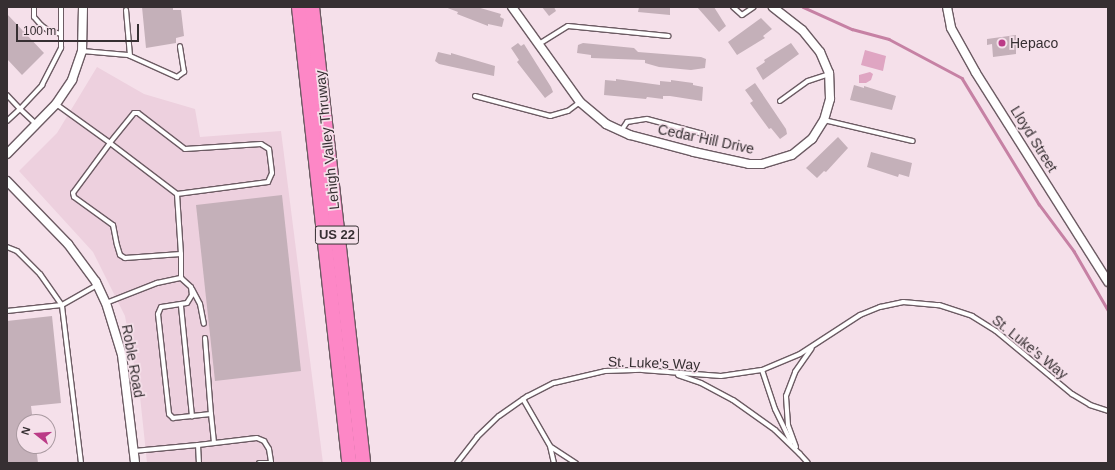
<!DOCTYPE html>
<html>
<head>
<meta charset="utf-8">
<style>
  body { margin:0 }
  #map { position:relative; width:1115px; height:470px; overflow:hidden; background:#f5e0ea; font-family:Arial,sans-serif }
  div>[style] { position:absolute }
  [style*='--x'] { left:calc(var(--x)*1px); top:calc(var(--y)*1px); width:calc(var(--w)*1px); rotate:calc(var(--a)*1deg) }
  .built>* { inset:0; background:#edd0de }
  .green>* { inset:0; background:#dfa5c2 }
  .stream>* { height:2.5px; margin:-1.25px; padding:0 1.25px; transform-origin:1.25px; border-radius:1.25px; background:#c681a4 }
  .building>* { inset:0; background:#c4b0b9 }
  .roads { filter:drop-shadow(1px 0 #6c5b63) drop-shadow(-1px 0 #6c5b63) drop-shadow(0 1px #6c5b63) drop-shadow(0 -1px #6c5b63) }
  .service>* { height:4px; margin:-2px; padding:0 2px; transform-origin:2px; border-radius:2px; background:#fff }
  .minor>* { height:8px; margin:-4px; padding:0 4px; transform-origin:4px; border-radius:4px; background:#fff }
  .motorway>* { height:14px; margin:-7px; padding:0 7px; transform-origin:7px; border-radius:7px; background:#fd87c6 }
  .dots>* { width:11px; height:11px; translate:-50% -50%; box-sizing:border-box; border:2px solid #f5e0ea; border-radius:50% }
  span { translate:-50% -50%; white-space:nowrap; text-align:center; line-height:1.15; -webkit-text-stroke:3.5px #f5e0ea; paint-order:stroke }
  .shield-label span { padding:1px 3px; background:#f5e0ea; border:1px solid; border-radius:3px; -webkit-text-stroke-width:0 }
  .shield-label { font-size:13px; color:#362f32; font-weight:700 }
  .poi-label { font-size:14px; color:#362f32 }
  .left { translate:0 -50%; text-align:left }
  .street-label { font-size:14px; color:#362f32 }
  .frame { position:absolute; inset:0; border:8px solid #362f32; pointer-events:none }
  .north { position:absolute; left:16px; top:414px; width:40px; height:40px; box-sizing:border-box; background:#f5e0ea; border:1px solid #a999a0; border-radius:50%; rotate:287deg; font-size:11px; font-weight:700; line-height:16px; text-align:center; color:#362f32 }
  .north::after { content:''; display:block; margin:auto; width:14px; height:18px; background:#bb3b87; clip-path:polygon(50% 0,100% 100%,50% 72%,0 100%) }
  .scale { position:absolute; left:16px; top:24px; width:123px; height:18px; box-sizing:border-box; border:2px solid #362f32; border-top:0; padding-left:5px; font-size:12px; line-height:14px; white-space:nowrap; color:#362f32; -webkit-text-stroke:3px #f5e0ea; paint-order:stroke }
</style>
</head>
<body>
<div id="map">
  <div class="built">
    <i style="clip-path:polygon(97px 67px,144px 94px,195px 109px,200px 137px,281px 131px,323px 463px,147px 463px,140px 396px,125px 316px,93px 252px,19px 171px,57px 133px)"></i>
  </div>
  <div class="green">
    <i style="clip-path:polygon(865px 50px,886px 56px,883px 71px,861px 65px)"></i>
    <i style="clip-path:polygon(870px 72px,873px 74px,871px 80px,866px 83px,859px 83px,859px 75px)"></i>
  </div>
  <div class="stream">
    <i style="--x:803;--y:7;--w:54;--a:24.2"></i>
    <i style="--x:852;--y:29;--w:38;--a:15"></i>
    <i style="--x:889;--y:39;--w:83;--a:28.1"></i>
    <i style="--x:962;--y:78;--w:148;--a:58.6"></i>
    <i style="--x:1039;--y:204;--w:59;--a:53.3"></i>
    <i style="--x:1074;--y:251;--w:68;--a:60"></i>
  </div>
  <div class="building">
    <i style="clip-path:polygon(142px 7px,173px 7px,173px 10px,181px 10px,184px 36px,176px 38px,176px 43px,146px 48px)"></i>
    <i style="clip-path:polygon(445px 7px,477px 7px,501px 14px,500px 17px,504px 19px,502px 27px,488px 24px,488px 26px,457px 14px,458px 12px)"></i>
    <i style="clip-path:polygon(542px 7px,554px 7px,556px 11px,549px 16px)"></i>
    <i style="clip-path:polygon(639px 7px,670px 7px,670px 15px,638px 12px)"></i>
    <i style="clip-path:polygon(697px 7px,714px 7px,726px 26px,719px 32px)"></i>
    <i style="clip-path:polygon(7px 14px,44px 53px,22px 75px,7px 59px)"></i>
    <i style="clip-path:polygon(761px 18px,772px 29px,763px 36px,765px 38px,737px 55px,728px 42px)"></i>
    <i style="clip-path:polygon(1016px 35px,1016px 54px,993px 57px,992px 44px,987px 45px,987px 39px)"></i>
    <i style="clip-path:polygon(518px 43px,521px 46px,524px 44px,551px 87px,553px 92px,545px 98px,517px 62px,519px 60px,511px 48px)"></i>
    <i style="clip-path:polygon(583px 43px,634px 48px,638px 52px,701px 57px,706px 59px,705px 68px,691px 70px,659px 67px,645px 63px,645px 60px,591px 58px,591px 55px,577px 53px,578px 45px)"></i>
    <i style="clip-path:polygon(791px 43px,799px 54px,763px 80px,756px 68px,765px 62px,764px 60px)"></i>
    <i style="clip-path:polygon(438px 52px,451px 55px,451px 53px,495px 66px,494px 76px,439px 64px,435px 61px)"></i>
    <i style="clip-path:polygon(616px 79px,660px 85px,660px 81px,671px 82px,671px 80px,693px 83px,693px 85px,703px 87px,702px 101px,670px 96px,663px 96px,663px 99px,647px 97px,646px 99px,604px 95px,605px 80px,616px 81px)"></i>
    <i style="clip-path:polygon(755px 83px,786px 129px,787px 134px,780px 139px,771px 128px,769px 129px,750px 103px,753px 101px,745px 90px)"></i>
    <i style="clip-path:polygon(854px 85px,864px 88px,864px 86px,896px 96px,892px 110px,850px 100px)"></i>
    <i style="clip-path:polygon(838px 137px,848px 148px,826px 172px,824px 171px,817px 178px,806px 168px)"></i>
    <i style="clip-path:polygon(871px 152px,912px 163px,909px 177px,899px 174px,898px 177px,867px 167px)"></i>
    <i style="clip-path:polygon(282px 195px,301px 371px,215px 381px,196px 205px)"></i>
    <i style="clip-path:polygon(52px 316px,61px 403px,31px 406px,33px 422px,24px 422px,24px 446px,36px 446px,38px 463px,7px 463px,7px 321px)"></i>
  </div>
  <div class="roads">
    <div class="service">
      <i style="--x:34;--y:7;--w:10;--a:90"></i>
      <i style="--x:34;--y:17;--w:11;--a:49"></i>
      <i style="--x:41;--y:25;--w:10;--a:37"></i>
      <i style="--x:49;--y:31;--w:12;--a:14"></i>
      <i style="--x:733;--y:7;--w:12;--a:42"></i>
      <i style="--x:742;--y:15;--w:14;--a:-34"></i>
      <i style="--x:126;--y:10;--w:46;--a:85"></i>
      <i style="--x:539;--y:44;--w:34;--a:-32"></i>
      <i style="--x:568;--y:26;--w:101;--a:5.7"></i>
      <i style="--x:82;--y:51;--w:46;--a:5"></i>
      <i style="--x:128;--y:55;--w:54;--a:24.2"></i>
      <i style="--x:177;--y:77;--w:9;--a:-36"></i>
      <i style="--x:184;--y:72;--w:26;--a:-99"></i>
      <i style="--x:7;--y:95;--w:19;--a:47"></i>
      <i style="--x:20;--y:109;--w:33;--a:-47"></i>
      <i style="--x:42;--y:85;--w:42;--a:-62.8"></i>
      <i style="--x:61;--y:48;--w:41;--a:-90"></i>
      <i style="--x:475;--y:96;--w:78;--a:14.9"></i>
      <i style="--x:550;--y:116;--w:19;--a:-16"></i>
      <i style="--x:568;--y:111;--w:15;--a:-37"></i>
      <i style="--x:780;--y:101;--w:34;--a:-36"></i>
      <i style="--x:808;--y:81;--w:22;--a:-18"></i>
      <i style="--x:56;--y:104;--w:67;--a:35.8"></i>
      <i style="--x:110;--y:143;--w:62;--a:126.5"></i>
      <i style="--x:73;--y:193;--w:4;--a:76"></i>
      <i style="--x:74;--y:197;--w:48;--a:35.7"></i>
      <i style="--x:113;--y:225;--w:20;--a:79"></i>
      <i style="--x:117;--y:245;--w:10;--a:73"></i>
      <i style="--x:120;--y:255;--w:6;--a:31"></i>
      <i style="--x:125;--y:258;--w:56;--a:-4.1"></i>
      <i style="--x:181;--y:254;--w:24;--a:90"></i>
      <i style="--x:824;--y:120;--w:91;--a:13.3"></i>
      <i style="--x:7;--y:121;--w:18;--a:-43"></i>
      <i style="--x:20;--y:109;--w:23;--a:43"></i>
      <i style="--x:621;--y:131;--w:11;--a:-56"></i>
      <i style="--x:627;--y:122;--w:20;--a:-9"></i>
      <i style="--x:647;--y:119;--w:58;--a:15"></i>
      <i style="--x:177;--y:194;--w:92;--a:-7.5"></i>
      <i style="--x:268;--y:182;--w:10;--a:-66"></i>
      <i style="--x:272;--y:173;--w:24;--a:-97"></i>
      <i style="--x:269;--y:149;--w:9;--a:-148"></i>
      <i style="--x:261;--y:144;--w:76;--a:176.2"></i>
      <i style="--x:185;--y:149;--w:59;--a:-142.5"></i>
      <i style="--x:138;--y:113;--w:4;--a:180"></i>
      <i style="--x:134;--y:113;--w:38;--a:129"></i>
      <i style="--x:110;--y:143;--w:84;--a:37.3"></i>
      <i style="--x:177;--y:194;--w:60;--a:86.2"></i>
      <i style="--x:7;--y:247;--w:11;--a:22"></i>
      <i style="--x:17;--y:251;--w:33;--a:45"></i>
      <i style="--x:40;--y:274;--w:38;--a:55"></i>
      <i style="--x:192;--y:289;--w:17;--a:62"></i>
      <i style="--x:200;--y:304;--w:20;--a:79"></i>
      <i style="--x:106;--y:303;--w:55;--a:-21.4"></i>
      <i style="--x:157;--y:283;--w:25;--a:-12"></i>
      <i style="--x:181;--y:278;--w:13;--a:42"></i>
      <i style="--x:191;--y:287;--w:8;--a:83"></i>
      <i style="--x:192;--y:295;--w:9;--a:122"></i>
      <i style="--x:187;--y:303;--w:26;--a:171"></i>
      <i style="--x:161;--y:307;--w:8;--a:113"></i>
      <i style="--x:158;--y:314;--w:101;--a:83.7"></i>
      <i style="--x:169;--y:414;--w:6;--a:45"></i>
      <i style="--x:173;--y:418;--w:38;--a:-6"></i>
      <i style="--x:211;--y:414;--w:29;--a:84"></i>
      <i style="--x:181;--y:306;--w:111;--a:84.3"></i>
      <i style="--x:7;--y:311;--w:55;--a:-6.2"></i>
      <i style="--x:205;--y:338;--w:76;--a:85.5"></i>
      <i style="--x:762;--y:370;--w:41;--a:71.6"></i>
      <i style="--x:775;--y:409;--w:37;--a:64"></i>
      <i style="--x:678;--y:375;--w:24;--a:19"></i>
      <i style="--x:701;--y:383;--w:36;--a:28"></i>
      <i style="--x:733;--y:400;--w:52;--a:35.5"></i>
      <i style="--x:775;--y:430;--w:35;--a:44"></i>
      <i style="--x:523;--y:399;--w:54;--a:60.1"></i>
      <i style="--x:550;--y:446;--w:17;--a:77"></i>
      <i style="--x:198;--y:445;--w:59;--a:-6.8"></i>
      <i style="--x:257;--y:438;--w:8;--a:23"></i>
      <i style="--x:264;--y:441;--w:9;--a:58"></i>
      <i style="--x:269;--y:449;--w:13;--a:81"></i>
      <i style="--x:551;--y:447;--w:30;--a:33"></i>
      <i style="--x:796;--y:447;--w:23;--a:-110"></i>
      <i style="--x:788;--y:425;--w:29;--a:-94"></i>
      <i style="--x:786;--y:396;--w:26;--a:-69"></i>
      <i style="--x:795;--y:372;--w:29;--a:-55"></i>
      <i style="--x:134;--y:451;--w:64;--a:-5.4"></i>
      <i style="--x:198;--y:445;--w:18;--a:87"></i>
      <i style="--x:799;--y:453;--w:13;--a:48"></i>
      <i style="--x:81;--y:463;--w:159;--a:-96.9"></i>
      <i style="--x:62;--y:305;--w:40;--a:-29.7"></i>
      <i style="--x:259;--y:463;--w:12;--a:0"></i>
      <i style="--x:457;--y:463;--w:33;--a:-52"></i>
      <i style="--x:477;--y:437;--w:30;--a:-44"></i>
      <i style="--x:499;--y:416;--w:35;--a:-35"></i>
      <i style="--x:528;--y:396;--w:29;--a:-27"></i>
      <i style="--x:554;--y:383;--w:52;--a:-13.2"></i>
      <i style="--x:605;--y:371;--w:37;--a:-2"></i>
      <i style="--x:642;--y:370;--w:79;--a:4.3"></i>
      <i style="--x:721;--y:376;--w:41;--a:-8.3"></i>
      <i style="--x:762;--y:370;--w:41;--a:-22.8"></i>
      <i style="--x:800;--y:354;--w:72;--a:-33"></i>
      <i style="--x:860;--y:315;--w:22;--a:-22"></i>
      <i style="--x:880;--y:307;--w:24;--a:-12"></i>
      <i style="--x:903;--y:302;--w:36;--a:5"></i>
      <i style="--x:939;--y:305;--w:35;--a:18"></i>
      <i style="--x:972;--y:316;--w:28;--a:32"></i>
      <i style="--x:996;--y:331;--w:99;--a:39.7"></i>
      <i style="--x:1072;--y:394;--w:21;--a:31"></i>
      <i style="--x:1090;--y:405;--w:19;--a:18"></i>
    </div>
    <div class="minor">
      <i style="--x:512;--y:7;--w:117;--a:54.4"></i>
      <i style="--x:580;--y:102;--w:34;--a:40"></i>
      <i style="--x:606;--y:124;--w:26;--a:25"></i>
      <i style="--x:630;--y:135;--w:66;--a:14.9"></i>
      <i style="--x:694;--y:152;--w:56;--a:12.3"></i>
      <i style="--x:749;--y:164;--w:13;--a:0"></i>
      <i style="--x:762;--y:164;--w:31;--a:-17"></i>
      <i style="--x:792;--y:155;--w:26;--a:-39"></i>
      <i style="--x:812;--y:139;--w:22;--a:-58"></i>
      <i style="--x:824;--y:120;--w:22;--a:-74"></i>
      <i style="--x:830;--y:99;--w:26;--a:-92"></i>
      <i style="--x:829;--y:73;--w:23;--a:-113"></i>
      <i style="--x:820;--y:52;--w:28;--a:-129"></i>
      <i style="--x:802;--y:30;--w:37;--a:-142"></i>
      <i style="--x:947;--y:7;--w:21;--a:79"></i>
      <i style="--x:951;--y:28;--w:51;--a:60.9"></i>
      <i style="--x:976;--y:73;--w:247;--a:57.7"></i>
      <i style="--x:7;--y:154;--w:70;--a:-45.6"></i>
      <i style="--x:56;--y:104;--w:29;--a:-56"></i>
      <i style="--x:72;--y:80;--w:31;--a:-71"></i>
      <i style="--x:82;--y:51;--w:44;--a:-88.7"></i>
      <i style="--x:7;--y:181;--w:88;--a:45.9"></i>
      <i style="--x:68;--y:244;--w:47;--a:53.6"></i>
      <i style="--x:96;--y:282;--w:23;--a:65"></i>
      <i style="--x:106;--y:303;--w:54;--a:72.9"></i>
      <i style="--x:122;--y:355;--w:109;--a:83.1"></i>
    </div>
    <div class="motorway">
      <i style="--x:299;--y:7;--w:459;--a:83.7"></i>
      <i style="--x:312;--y:7;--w:459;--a:83.6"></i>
    </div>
  </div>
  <div class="dots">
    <i style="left:1002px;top:43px;background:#bb3b87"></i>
  </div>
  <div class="shield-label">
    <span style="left:337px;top:235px">US 22</span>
  </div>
  <div class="poi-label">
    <span class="left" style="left:1010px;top:43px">Hepaco</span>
  </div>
  <div class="street-label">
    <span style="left:706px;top:139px;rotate:12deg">Cedar Hill Drive</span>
    <span style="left:1034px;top:139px;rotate:58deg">Lloyd Street</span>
    <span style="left:327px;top:140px;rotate:-96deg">Lehigh Valley Thruway</span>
    <span style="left:1030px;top:347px;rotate:39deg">St. Luke's Way</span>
    <span style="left:133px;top:361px;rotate:80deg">Roble Road</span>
    <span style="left:654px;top:363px;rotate:2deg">St. Luke's Way</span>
  </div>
  <div class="frame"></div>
  <div class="north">N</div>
  <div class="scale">100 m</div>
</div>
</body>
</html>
